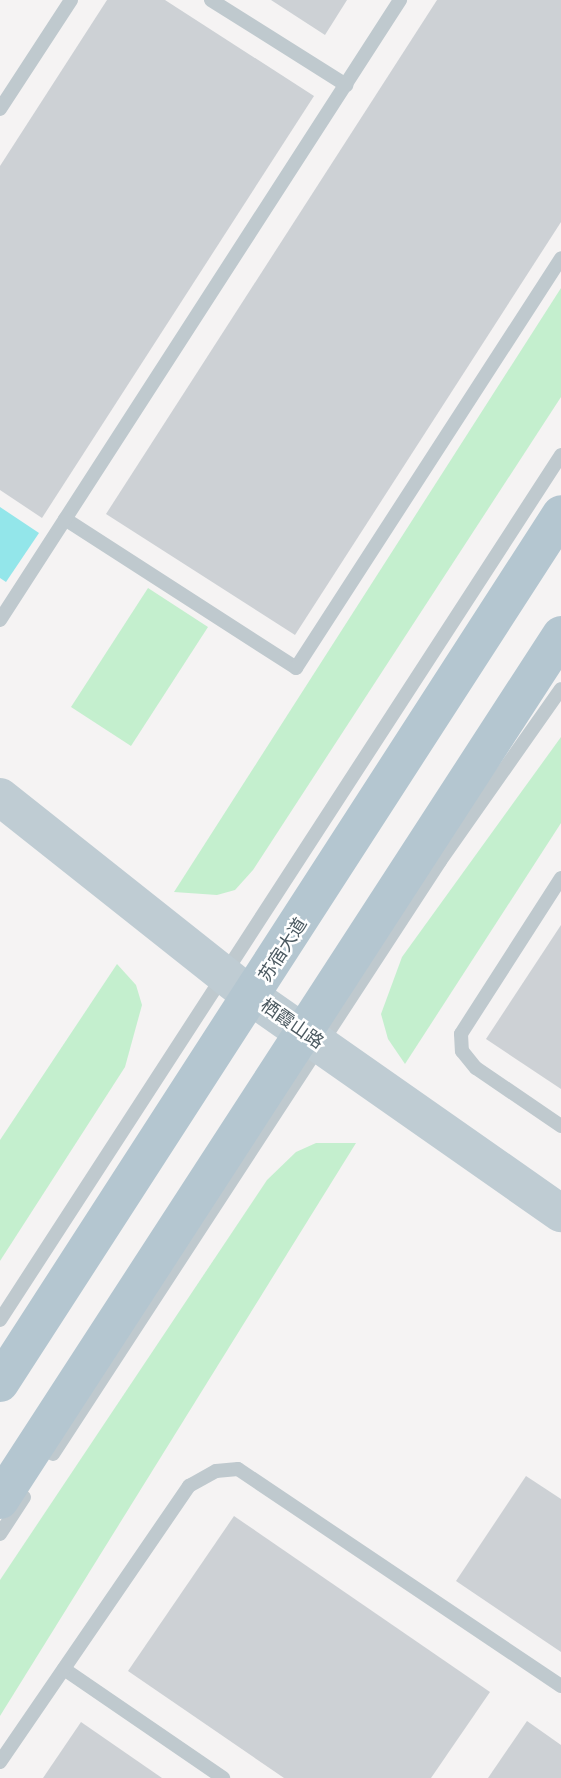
<!DOCTYPE html>
<html>
<head>
<meta charset="utf-8">
<style>
  body { margin:0 }
  #map { position:relative; width:561px; height:1778px; overflow:hidden; background:#f5f3f3; font-family:Arial,"Noto Sans SC",sans-serif }
  div>[style] { position:absolute }
  [style*='--x'] { left:calc(var(--x)*1px); top:calc(var(--y)*1px); width:calc(var(--w)*1px); rotate:calc(var(--a)*1deg) }
  .green>* { inset:0; background:#c4efce }
  .water>* { inset:0; background:#93e6ea }
  .building>* { inset:0; background:#cdd1d5 }
  .lane>* { height:14px; margin:-7px; padding:0 7px; transform-origin:7px; border-radius:7px; background:#bfc9ce }
  .secondary>* { height:38px; margin:-19px; padding:0 19px; transform-origin:19px; border-radius:19px; background:#bfccd3 }
  .primary>* { height:38px; margin:-19px; padding:0 19px; transform-origin:19px; border-radius:19px; background:#b4c6d0 }
  span { translate:-50% -50%; white-space:nowrap; text-align:center; line-height:1.15; -webkit-text-stroke:5px #fff; paint-order:stroke }
  .street-label { font-size:18px; color:#4b5960 }
</style>
</head>
<body>
<div id="map">
  <div class="green">
    <i style="clip-path:polygon(561px 288px,561px 397px,253px 870px,235px 890px,217px 895px,174px 892px)"></i>
    <i style="clip-path:polygon(148px 588px,208px 627px,131px 746px,71px 707px)"></i>
    <i style="clip-path:polygon(561px 737px,561px 823px,405px 1064px,388px 1039px,381px 1014px,402px 957px)"></i>
    <i style="clip-path:polygon(117px 964px,136px 985px,142px 1005px,125px 1067px,0 1261px,0 1140px)"></i>
    <i style="clip-path:polygon(316px 1143px,356px 1143px,0 1716px,0 1580px,267px 1180px,296px 1152px)"></i>
  </div>
  <div class="water">
    <i style="clip-path:polygon(0 507px,39px 533px,6px 582px,0 578px)"></i>
  </div>
  <div class="building">
    <i style="clip-path:polygon(107px 0,165px 0,314px 96px,42px 518px,0 490px,0 166px)"></i>
    <i style="clip-path:polygon(271px 0,347px 0,325px 35px)"></i>
    <i style="clip-path:polygon(437px 0,561px 0,561px 222px,295px 635px,106px 514px)"></i>
    <i style="clip-path:polygon(561px 925px,561px 1089px,486px 1039px)"></i>
    <i style="clip-path:polygon(526px 1476px,561px 1499px,561px 1652px,456px 1581px)"></i>
    <i style="clip-path:polygon(234px 1516px,490px 1692px,431px 1778px,284px 1778px,128px 1671px)"></i>
    <i style="clip-path:polygon(527px 1721px,561px 1745px,561px 1778px,488px 1778px)"></i>
    <i style="clip-path:polygon(81px 1722px,162px 1778px,43px 1778px)"></i>
  </div>
  <div class="lane">
    <i style="--x:211;--y:0;--w:160;--a:32.2"></i>
    <i style="--x:0;--y:109;--w:130;--a:-56.9"></i>
    <i style="--x:65;--y:519;--w:275;--a:32.8"></i>
    <i style="--x:296;--y:668;--w:488;--a:-57.1"></i>
    <i style="--x:0;--y:620;--w:738;--a:-57.17"></i>
    <i style="--x:561;--y:878;--w:185;--a:122.7"></i>
    <i style="--x:461;--y:1034;--w:17;--a:87"></i>
    <i style="--x:462;--y:1051;--w:22;--a:51"></i>
    <i style="--x:476;--y:1068;--w:103;--a:34.3"></i>
    <i style="--x:0;--y:1320;--w:1031;--a:-57.03"></i>
    <i style="--x:53;--y:1454;--w:708;--a:-56.87"></i>
    <i style="--x:440;--y:861;--w:210;--a:-54.9"></i>
    <i style="--x:0;--y:1534;--w:44;--a:-57"></i>
    <i style="--x:64;--y:1669;--w:193;--a:34.4"></i>
    <i style="--x:0;--y:1762;--w:335;--a:-55.6"></i>
    <i style="--x:189;--y:1486;--w:31;--a:-29"></i>
    <i style="--x:216;--y:1471;--w:22;--a:-5"></i>
    <i style="--x:238;--y:1469;--w:389;--a:33.9"></i>
  </div>
  <div class="secondary">
    <i style="--x:0;--y:797;--w:322;--a:38.4"></i>
    <i style="--x:252;--y:997;--w:377;--a:35"></i>
  </div>
  <div class="primary">
    <i style="--x:0;--y:1383;--w:1034;--a:-57.15"></i>
    <i style="--x:0;--y:1500;--w:1031;--a:-57.03"></i>
  </div>
  <div class="street-label">
    <span style="left:283px;top:950px;rotate:-57deg">苏宿大道</span>
    <span style="left:292px;top:1024px;rotate:35deg">栖霞山路</span>
  </div>
</div>
</body>
</html>
